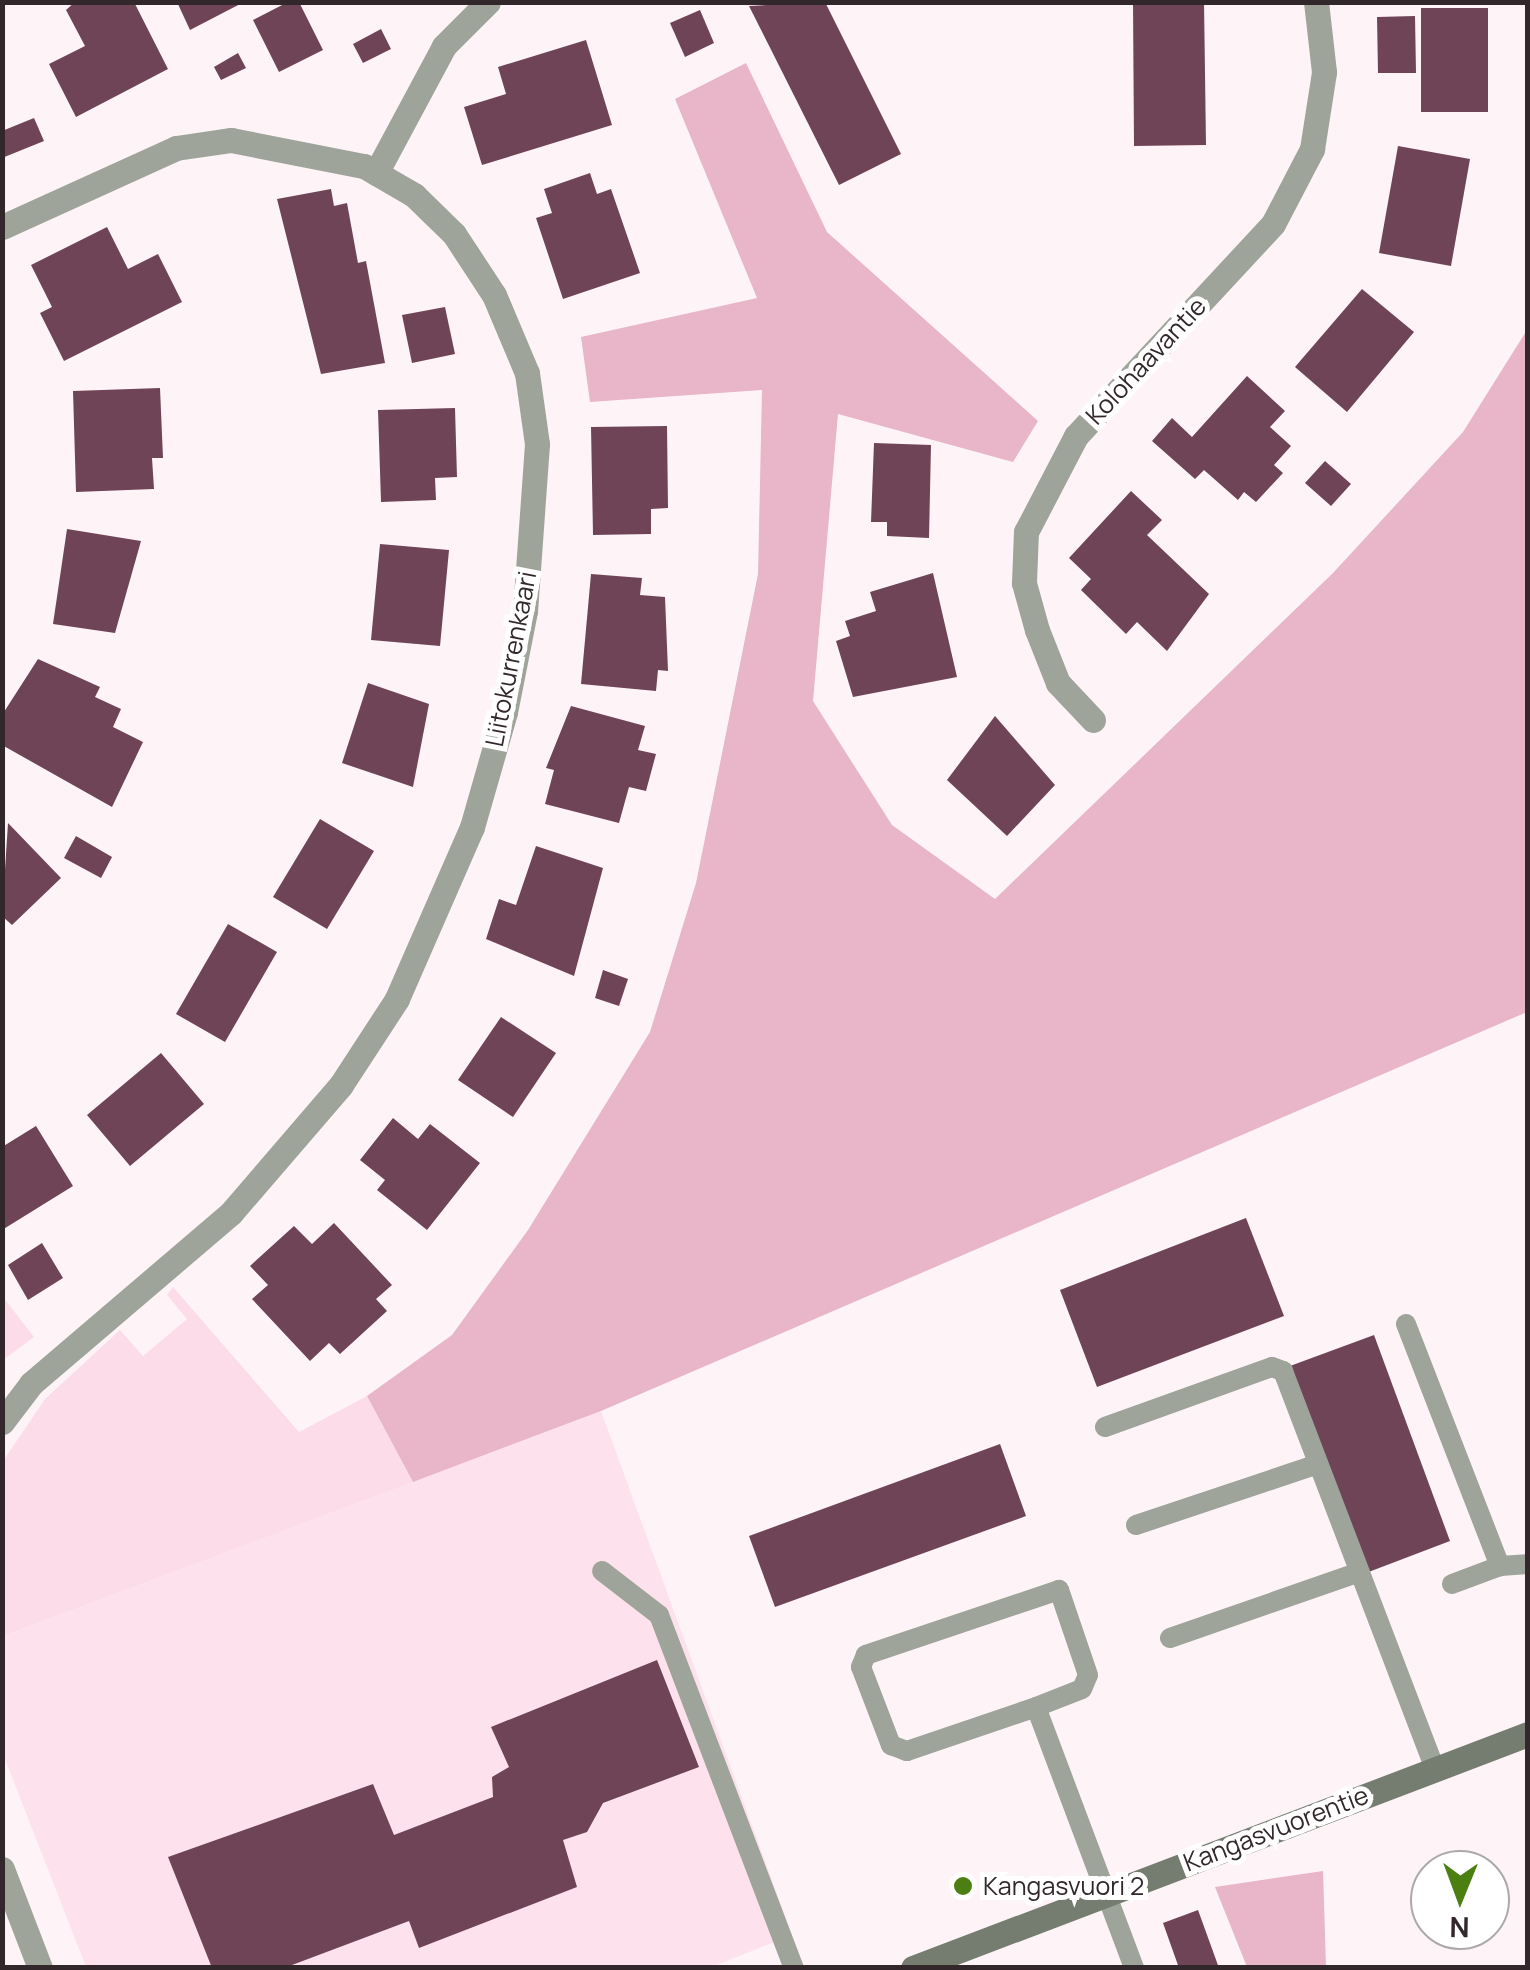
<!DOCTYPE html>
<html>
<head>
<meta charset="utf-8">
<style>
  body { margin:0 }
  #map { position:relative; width:1530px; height:1970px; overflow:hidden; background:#fef4f7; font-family:Manrope,sans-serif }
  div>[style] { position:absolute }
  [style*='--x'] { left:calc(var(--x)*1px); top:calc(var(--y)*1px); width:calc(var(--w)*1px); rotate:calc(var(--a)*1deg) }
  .built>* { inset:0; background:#fde2ed }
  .green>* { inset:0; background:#fcdce8 }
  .forest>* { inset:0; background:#e8b5c9 }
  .building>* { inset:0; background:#6f4457 }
  .service>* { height:20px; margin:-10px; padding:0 10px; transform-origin:10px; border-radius:10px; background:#9fa49b }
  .minor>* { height:25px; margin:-12.5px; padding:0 12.5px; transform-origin:12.5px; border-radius:12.5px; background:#9fa49b }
  .secondary>* { height:25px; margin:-12.5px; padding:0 12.5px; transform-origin:12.5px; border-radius:12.5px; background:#757c70 }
  .dots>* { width:28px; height:28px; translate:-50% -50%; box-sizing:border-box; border:5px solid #fff; border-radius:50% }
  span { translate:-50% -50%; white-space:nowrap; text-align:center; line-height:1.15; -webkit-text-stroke:10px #fff; paint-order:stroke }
  .street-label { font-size:25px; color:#32282c }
  .poi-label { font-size:25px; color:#32282c }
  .left { translate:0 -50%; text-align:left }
  .frame { position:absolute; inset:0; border:5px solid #32282c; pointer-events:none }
  .north { position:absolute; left:1410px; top:1850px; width:100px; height:100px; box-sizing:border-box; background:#fff; border:2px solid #ada9ab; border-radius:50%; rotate:181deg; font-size:28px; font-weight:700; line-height:40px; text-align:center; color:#32282c }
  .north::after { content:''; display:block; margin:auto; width:35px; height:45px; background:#4c7f12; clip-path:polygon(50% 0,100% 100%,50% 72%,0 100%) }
</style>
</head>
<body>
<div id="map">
  <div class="built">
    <i style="clip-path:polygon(601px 1411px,792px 1935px,709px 1968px,86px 1967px,3px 1754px,3px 1636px)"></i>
  </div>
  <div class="green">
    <i style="clip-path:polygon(173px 1287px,299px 1432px,367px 1396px,413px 1482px,3px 1636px,3px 1461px,45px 1399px,120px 1330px,143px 1356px,187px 1319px,167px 1295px)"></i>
    <i style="clip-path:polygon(3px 1297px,34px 1337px,3px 1360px,2px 1360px)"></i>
  </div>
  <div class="forest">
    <i style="clip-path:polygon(746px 63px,827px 232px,1038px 421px,1013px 462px,838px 414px,813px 701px,892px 825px,995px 899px,1333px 573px,1463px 432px,1527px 330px,1527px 1012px,601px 1411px,413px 1482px,367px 1396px,452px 1335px,528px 1230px,650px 1032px,696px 883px,758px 574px,762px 390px,590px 402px,581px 337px,757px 298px,675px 99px)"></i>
    <i style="clip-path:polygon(1323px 1871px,1326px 1967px,1247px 1967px,1215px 1887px)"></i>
  </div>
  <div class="building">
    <i style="clip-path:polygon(75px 2px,134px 2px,168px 69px,76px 117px,49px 64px,85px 46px,66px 10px)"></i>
    <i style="clip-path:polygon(177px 2px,244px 2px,190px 30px)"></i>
    <i style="clip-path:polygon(288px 2px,299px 2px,323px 50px,279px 72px,253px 20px)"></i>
    <i style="clip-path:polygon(825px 2px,901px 154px,839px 185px,749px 6px)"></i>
    <i style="clip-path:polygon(1133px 2px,1204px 2px,1206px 145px,1134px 146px)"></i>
    <i style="clip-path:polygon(1421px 8px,1488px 8px,1488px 112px,1421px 112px)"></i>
    <i style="clip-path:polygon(700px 10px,714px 43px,685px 57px,670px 23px)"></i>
    <i style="clip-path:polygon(1415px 16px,1416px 73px,1378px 73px,1377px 17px)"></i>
    <i style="clip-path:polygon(381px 29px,391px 49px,363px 63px,353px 44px)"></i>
    <i style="clip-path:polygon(586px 40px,612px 125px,482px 165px,464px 107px,506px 94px,498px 67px)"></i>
    <i style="clip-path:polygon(238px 53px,246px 68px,221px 80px,214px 67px)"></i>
    <i style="clip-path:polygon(34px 118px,44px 141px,2px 158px,2px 131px)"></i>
    <i style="clip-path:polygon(1398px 146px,1470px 159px,1451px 266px,1379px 253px)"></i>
    <i style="clip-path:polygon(590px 173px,597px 194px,611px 189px,640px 273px,563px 299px,536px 218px,552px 213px,544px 189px)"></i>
    <i style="clip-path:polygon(331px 189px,334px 206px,347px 203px,358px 263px,366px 261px,385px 363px,321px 374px,277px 199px)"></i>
    <i style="clip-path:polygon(107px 227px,128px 269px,158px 254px,182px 302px,64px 361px,40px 313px,52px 307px,31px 265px)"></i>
    <i style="clip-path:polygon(1362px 289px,1414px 332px,1347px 412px,1295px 367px)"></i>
    <i style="clip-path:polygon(445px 307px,455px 354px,412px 363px,402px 315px)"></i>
    <i style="clip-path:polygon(1247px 376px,1285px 411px,1270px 427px,1291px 446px,1274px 465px,1283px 473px,1256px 502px,1244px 492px,1238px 500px,1204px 470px,1195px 479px,1152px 441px,1172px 418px,1192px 437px)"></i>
    <i style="clip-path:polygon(160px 388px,163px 458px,152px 458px,154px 489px,76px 492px,73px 391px)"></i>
    <i style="clip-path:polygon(455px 408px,457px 477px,435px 478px,436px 500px,381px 502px,378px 410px)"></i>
    <i style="clip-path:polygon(667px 426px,668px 508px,651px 509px,651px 534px,593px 535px,591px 427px)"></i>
    <i style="clip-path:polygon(874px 443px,931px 445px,929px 538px,887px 536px,887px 522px,871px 522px)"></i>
    <i style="clip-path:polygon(1325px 461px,1351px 484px,1331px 506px,1305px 483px)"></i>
    <i style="clip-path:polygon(1131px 491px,1162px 520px,1147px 535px,1209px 594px,1167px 651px,1137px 622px,1126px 634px,1081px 590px,1091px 579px,1069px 558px)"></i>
    <i style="clip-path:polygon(67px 529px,141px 541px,115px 633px,53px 624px)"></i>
    <i style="clip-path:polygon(380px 544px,449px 550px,440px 646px,371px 640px)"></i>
    <i style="clip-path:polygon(933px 573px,957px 677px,853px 697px,836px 641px,850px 636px,845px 621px,876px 611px,870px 592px)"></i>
    <i style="clip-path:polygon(591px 574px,642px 578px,640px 595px,665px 597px,668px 671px,658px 670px,656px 691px,581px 684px)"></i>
    <i style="clip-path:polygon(38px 659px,100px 687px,95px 697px,121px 709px,113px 727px,143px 742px,112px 807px,2px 745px,2px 715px)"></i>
    <i style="clip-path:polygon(368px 683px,429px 704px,413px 787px,342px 763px)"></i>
    <i style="clip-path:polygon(571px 706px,645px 726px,638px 750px,656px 754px,646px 791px,629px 787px,619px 823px,545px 804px,554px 770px,546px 768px)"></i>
    <i style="clip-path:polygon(995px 716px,1055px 785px,1007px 836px,947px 780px)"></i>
    <i style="clip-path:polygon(320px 819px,374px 851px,327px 929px,273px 897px)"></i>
    <i style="clip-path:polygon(8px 823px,61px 878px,12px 925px,2px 916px)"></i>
    <i style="clip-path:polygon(76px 836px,112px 857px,101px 878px,64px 858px)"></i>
    <i style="clip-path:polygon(536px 846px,603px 868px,574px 976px,486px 939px,499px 899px,516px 905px)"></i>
    <i style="clip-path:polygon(228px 924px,277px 952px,225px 1042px,176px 1014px)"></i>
    <i style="clip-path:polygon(603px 970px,628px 979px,619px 1006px,595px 998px)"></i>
    <i style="clip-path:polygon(501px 1017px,556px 1053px,513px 1117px,458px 1080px)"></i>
    <i style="clip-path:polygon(161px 1053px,204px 1104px,130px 1166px,87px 1115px)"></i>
    <i style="clip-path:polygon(393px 1118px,418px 1139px,430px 1124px,480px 1163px,427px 1230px,377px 1190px,385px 1180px,360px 1160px)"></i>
    <i style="clip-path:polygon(36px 1126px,73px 1186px,2px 1230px,2px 1147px)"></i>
    <i style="clip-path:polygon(1246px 1218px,1284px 1316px,1097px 1387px,1060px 1290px)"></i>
    <i style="clip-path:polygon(334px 1223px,392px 1285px,376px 1299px,387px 1311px,340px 1354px,329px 1343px,310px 1361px,252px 1299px,268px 1285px,250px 1266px,294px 1226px,312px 1244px)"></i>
    <i style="clip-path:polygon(42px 1243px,63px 1278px,28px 1300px,8px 1265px)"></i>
    <i style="clip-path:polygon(1374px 1335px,1450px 1541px,1366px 1573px,1290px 1366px)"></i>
    <i style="clip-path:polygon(1000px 1444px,1026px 1516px,775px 1607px,749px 1536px)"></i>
    <i style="clip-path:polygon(657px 1660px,699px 1767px,603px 1803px,587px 1832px,563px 1840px,577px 1887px,419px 1948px,409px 1921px,284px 1968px,212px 1968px,168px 1857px,373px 1784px,394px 1835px,493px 1797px,492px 1777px,509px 1767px,491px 1727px)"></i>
    <i style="clip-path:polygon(1198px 1910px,1219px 1968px,1179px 1968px,1163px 1923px)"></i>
  </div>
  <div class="service">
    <i style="--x:1406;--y:1324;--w:260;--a:68.8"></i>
    <i style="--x:1500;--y:1566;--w:28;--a:-4"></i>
    <i style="--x:1105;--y:1427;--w:177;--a:-19.8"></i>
    <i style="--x:1272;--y:1367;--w:12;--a:20"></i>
    <i style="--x:1283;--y:1371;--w:426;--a:69.1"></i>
    <i style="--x:1136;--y:1525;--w:192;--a:-18.5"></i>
    <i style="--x:602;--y:1571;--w:72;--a:37.7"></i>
    <i style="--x:659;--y:1615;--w:378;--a:69.1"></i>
    <i style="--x:1452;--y:1584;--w:51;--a:-20.6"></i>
    <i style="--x:1170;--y:1638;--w:200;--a:-19.2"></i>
    <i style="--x:1036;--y:1707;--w:49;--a:-21.4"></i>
    <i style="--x:1082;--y:1689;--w:15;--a:-67"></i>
    <i style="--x:1088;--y:1675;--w:90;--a:-108.8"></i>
    <i style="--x:1059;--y:1590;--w:204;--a:161.4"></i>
    <i style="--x:866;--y:1655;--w:13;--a:113"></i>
    <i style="--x:861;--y:1667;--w:84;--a:69"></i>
    <i style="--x:891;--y:1745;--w:17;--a:21"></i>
    <i style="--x:907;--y:1751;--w:136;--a:-18.8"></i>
    <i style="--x:1036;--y:1707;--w:279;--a:69.4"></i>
  </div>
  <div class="minor">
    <i style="--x:376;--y:173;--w:144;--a:-61.8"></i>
    <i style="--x:444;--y:46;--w:62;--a:-45"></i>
    <i style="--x:2;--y:227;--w:191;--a:-24.4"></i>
    <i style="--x:176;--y:148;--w:56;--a:-8.3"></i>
    <i style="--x:231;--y:140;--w:136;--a:11.1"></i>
    <i style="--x:364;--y:166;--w:58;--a:30.1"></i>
    <i style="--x:414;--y:195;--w:56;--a:44.3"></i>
    <i style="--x:454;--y:234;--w:73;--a:56.7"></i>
    <i style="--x:494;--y:295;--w:85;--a:67.1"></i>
    <i style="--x:527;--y:373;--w:72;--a:82"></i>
    <i style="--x:537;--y:444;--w:167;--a:94.1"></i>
    <i style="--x:525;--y:611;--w:103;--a:101.2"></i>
    <i style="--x:505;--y:712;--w:120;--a:106"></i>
    <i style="--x:472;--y:827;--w:188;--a:113.6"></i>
    <i style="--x:397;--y:999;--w:103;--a:123.1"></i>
    <i style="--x:341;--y:1085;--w:169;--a:130.7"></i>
    <i style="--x:231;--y:1213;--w:263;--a:139.5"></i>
    <i style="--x:31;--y:1384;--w:48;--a:127.3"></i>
    <i style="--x:1093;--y:720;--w:51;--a:-133.4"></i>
    <i style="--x:1058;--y:683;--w:57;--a:-111.6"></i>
    <i style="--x:1037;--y:630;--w:49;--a:-105.5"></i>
    <i style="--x:1024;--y:583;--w:51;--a:-87.8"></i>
    <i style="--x:1026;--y:532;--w:108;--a:-62.5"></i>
    <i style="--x:1076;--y:436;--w:289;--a:-47.1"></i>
    <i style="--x:1273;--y:224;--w:85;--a:-62.5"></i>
    <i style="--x:1312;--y:149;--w:78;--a:-81.1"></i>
    <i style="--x:1324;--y:72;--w:70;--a:-96.5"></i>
    <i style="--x:2;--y:1869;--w:106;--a:69"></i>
  </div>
  <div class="secondary">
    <i style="--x:913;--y:1968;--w:658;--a:-20.83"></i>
  </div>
  <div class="dots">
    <i style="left:963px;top:1886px;background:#4c7f12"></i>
  </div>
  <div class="street-label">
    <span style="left:1146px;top:361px;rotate:-47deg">Kolohaavantie</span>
    <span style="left:511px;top:659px;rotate:-79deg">Liitokurrenkaari</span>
    <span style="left:1276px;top:1829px;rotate:-21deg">Kangasvuorentie</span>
  </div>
  <div class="poi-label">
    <span class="left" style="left:983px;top:1886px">Kangasvuori 2</span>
  </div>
  <div class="frame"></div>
  <div class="north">N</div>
</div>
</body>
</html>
